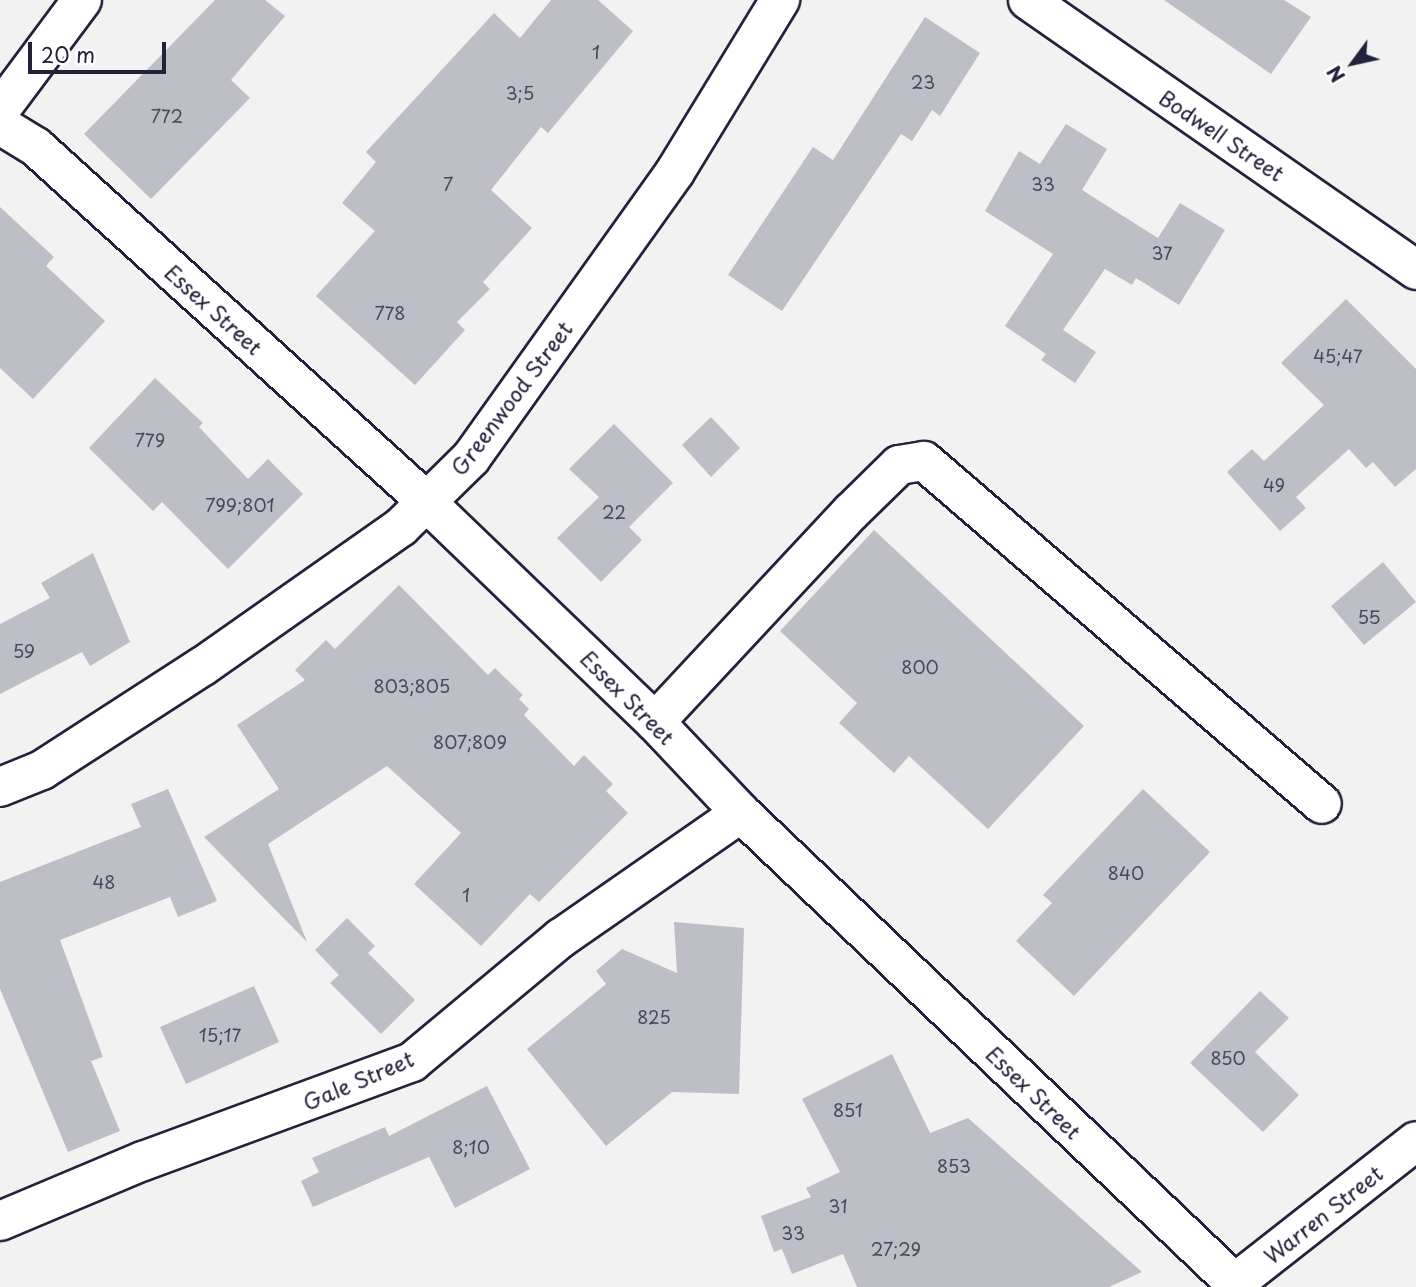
<!DOCTYPE html>
<html>
<head>
<meta charset="utf-8">
<style>
  body { margin:0 }
  #map { position:relative; width:1416px; height:1287px; overflow:hidden; background:#f2f2f3; font-family:"Playpen Sans",sans-serif }
  div>[style] { position:absolute }
  [style*='--x'] { left:calc(var(--x)*1px); top:calc(var(--y)*1px); width:calc(var(--w)*1px); rotate:calc(var(--a)*1deg) }
  .building>* { inset:0; background:#bebec6 }
  .roads { filter:drop-shadow(2px 0 #22223b) drop-shadow(-2px 0 #22223b) drop-shadow(0 2px #22223b) drop-shadow(0 -2px #22223b) }
  .minor>* { height:38px; margin:-19px; padding:0 19px; transform-origin:19px; border-radius:19px; background:#fff }
  .tertiary>* { height:38px; margin:-19px; padding:0 19px; transform-origin:19px; border-radius:19px; background:#fff }
  span { translate:-50% -50%; white-space:nowrap; text-align:center; line-height:1.15; -webkit-text-stroke:5px #fff; paint-order:stroke }
  .number-label { font-size:18px; color:#49495e }
  .number-label span { -webkit-text-stroke-width:0 }
  .street-label { font-size:21px; color:#22223b }
  .north { position:absolute; left:1318px; top:28px; width:70px; height:70px; -webkit-text-stroke:5px #fff; paint-order:stroke; rotate:237deg; font-size:19px; font-weight:700; line-height:28px; text-align:center; color:#22223b }
  .north::after { content:''; display:block; margin:auto; width:24px; height:32px; background:#22223b; clip-path:polygon(50% 0,100% 100%,50% 72%,0 100%) }
  .scale { position:absolute; left:28px; top:42px; width:138px; height:32px; box-sizing:border-box; border:4px solid #22223b; border-top:0; padding-left:9px; font-size:21px; line-height:24px; white-space:nowrap; color:#22223b; -webkit-text-stroke:5px #fff; paint-order:stroke }
</style>
</head>
<body>
<div id="map">
  <div class="building">
    <i style="clip-path:polygon(215px 0,265px 0,285px 16px,231px 80px,250px 98px,151px 199px,84px 134px)"></i>
    <i style="clip-path:polygon(551px 0,598px 0,633px 31px,548px 133px,541px 127px,491px 190px,532px 228px,483px 282px,490px 289px,457px 322px,465px 330px,415px 385px,316px 296px,375px 231px,342px 203px,376px 162px,366px 152px,494px 13px,520px 38px)"></i>
    <i style="clip-path:polygon(1164px 0,1284px 0,1311px 17px,1271px 74px)"></i>
    <i style="clip-path:polygon(925px 17px,980px 53px,940px 116px,932px 110px,912px 141px,901px 134px,782px 311px,728px 275px,813px 147px,833px 160px)"></i>
    <i style="clip-path:polygon(1066px 124px,1107px 149px,1082px 190px,1158px 238px,1180px 203px,1225px 230px,1179px 305px,1136px 278px,1132px 285px,1105px 269px,1063px 330px,1096px 352px,1075px 383px,1041px 360px,1046px 354px,1005px 326px,1053px 254px,985px 211px,1019px 151px,1040px 164px)"></i>
    <i style="clip-path:polygon(0 207px,54px 257px,46px 266px,105px 321px,33px 399px,0 368px)"></i>
    <i style="clip-path:polygon(1346px 299px,1416px 369px,1416px 469px,1395px 487px,1373px 462px,1366px 468px,1349px 449px,1296px 497px,1306px 508px,1280px 531px,1227px 472px,1252px 449px,1264px 461px,1324px 405px,1281px 363px)"></i>
    <i style="clip-path:polygon(155px 378px,203px 423px,199px 427px,248px 479px,268px 459px,303px 494px,228px 569px,162px 502px,153px 511px,89px 448px)"></i>
    <i style="clip-path:polygon(711px 417px,740px 448px,711px 477px,682px 445px)"></i>
    <i style="clip-path:polygon(614px 424px,673px 483px,629px 527px,642px 540px,601px 582px,557px 538px,599px 497px,569px 469px)"></i>
    <i style="clip-path:polygon(874px 530px,1084px 726px,988px 829px,909px 756px,894px 773px,839px 723px,857px 703px,780px 631px)"></i>
    <i style="clip-path:polygon(93px 553px,130px 642px,90px 666px,82px 652px,0 694px,0 624px,50px 598px,41px 583px)"></i>
    <i style="clip-path:polygon(1383px 562px,1416px 602px,1364px 645px,1331px 606px)"></i>
    <i style="clip-path:polygon(399px 585px,488px 675px,495px 668px,523px 695px,519px 699px,529px 709px,524px 715px,574px 766px,584px 755px,613px 784px,606px 791px,628px 813px,539px 902px,530px 894px,481px 946px,414px 884px,461px 833px,387px 766px,268px 844px,307px 942px,204px 837px,279px 789px,237px 725px,305px 680px,295px 670px,326px 640px,335px 649px)"></i>
    <i style="clip-path:polygon(168px 789px,217px 901px,178px 917px,170px 897px,60px 940px,103px 1057px,91px 1061px,120px 1131px,68px 1152px,0 989px,0 882px,141px 827px,131px 804px)"></i>
    <i style="clip-path:polygon(1143px 789px,1210px 852px,1074px 996px,1016px 941px,1052px 903px,1043px 895px)"></i>
    <i style="clip-path:polygon(347px 918px,375px 946px,368px 953px,415px 1000px,381px 1034px,330px 983px,339px 975px,315px 950px)"></i>
    <i style="clip-path:polygon(674px 922px,744px 928px,739px 1094px,672px 1092px,606px 1146px,527px 1049px,606px 984px,596px 971px,622px 949px,677px 973px)"></i>
    <i style="clip-path:polygon(254px 986px,279px 1042px,186px 1084px,160px 1027px)"></i>
    <i style="clip-path:polygon(1260px 991px,1289px 1018px,1255px 1052px,1299px 1095px,1263px 1132px,1190px 1063px)"></i>
    <i style="clip-path:polygon(892px 1054px,930px 1133px,968px 1118px,1142px 1272px,1109px 1287px,857px 1287px,843px 1254px,792px 1274px,782px 1249px,774px 1252px,761px 1216px,811px 1197px,806px 1188px,840px 1172px,802px 1099px)"></i>
    <i style="clip-path:polygon(487px 1086px,530px 1169px,455px 1208px,429px 1157px,313px 1207px,301px 1181px,319px 1172px,312px 1158px,385px 1127px,389px 1136px)"></i>
  </div>
  <div class="roads">
    <div class="minor">
      <i style="--x:1028;--y:0;--w:473;--a:34.8"></i>
      <i style="--x:0;--y:125;--w:42;--a:31.4"></i>
      <i style="--x:36;--y:147;--w:515;--a:42.24"></i>
      <i style="--x:417;--y:493;--w:330;--a:43.9"></i>
      <i style="--x:655;--y:722;--w:125;--a:46.6"></i>
      <i style="--x:741;--y:813;--w:688;--a:43.59"></i>
      <i style="--x:655;--y:722;--w:287;--a:-47"></i>
      <i style="--x:851;--y:512;--w:67;--a:-44.4"></i>
      <i style="--x:899;--y:465;--w:25;--a:-9"></i>
      <i style="--x:924;--y:461;--w:525;--a:40.76"></i>
      <i style="--x:0;--y:787;--w:45;--a:-22"></i>
      <i style="--x:42;--y:770;--w:192;--a:-32.9"></i>
      <i style="--x:203;--y:666;--w:242;--a:-35.1"></i>
      <i style="--x:401;--y:527;--w:98;--a:-44.6"></i>
      <i style="--x:471;--y:458;--w:351;--a:-54.5"></i>
      <i style="--x:675;--y:172;--w:202;--a:-58.6"></i>
      <i style="--x:0;--y:1221;--w:155;--a:-22.8"></i>
      <i style="--x:143;--y:1161;--w:287;--a:-20.2"></i>
      <i style="--x:412;--y:1062;--w:194;--a:-39.8"></i>
      <i style="--x:561;--y:938;--w:219;--a:-34.8"></i>
      <i style="--x:1230;--y:1287;--w:236;--a:-38.1"></i>
    </div>
    <div class="tertiary">
      <i style="--x:0;--y:110;--w:137;--a:-53.3"></i>
    </div>
  </div>
  <div class="number-label">
    <span style="left:596px;top:52px">1</span>
    <span style="left:923px;top:82px">23</span>
    <span style="left:520px;top:93px">3;5</span>
    <span style="left:167px;top:116px">772</span>
    <span style="left:448px;top:184px">7</span>
    <span style="left:1043px;top:184px">33</span>
    <span style="left:1162px;top:253px">37</span>
    <span style="left:390px;top:313px">778</span>
    <span style="left:1338px;top:356px">45;47</span>
    <span style="left:150px;top:440px">779</span>
    <span style="left:1274px;top:485px">49</span>
    <span style="left:240px;top:505px">799;801</span>
    <span style="left:614px;top:512px">22</span>
    <span style="left:1369px;top:617px">55</span>
    <span style="left:24px;top:651px">59</span>
    <span style="left:920px;top:667px">800</span>
    <span style="left:412px;top:686px">803;805</span>
    <span style="left:470px;top:742px">807;809</span>
    <span style="left:1126px;top:873px">840</span>
    <span style="left:104px;top:882px">48</span>
    <span style="left:466px;top:895px">1</span>
    <span style="left:654px;top:1017px">825</span>
    <span style="left:220px;top:1035px">15;17</span>
    <span style="left:1228px;top:1058px">850</span>
    <span style="left:848px;top:1110px">851</span>
    <span style="left:471px;top:1147px">8;10</span>
    <span style="left:954px;top:1166px">853</span>
    <span style="left:838px;top:1206px">31</span>
    <span style="left:793px;top:1233px">33</span>
    <span style="left:896px;top:1249px">27;29</span>
  </div>
  <div class="street-label">
    <span style="left:1222px;top:135px;rotate:34deg">Bodwell Street</span>
    <span style="left:214px;top:309px;rotate:42deg">Essex Street</span>
    <span style="left:511px;top:398px;rotate:-53deg">Greenwood Street</span>
    <span style="left:628px;top:697px;rotate:45deg">Essex Street</span>
    <span style="left:358px;top:1080px;rotate:-23deg">Gale Street</span>
    <span style="left:1034px;top:1092px;rotate:44deg">Essex Street</span>
    <span style="left:1323px;top:1214px;rotate:-38deg">Warren Street</span>
  </div>
  <div class="north">N</div>
  <div class="scale">20 m</div>
</div>
</body>
</html>
